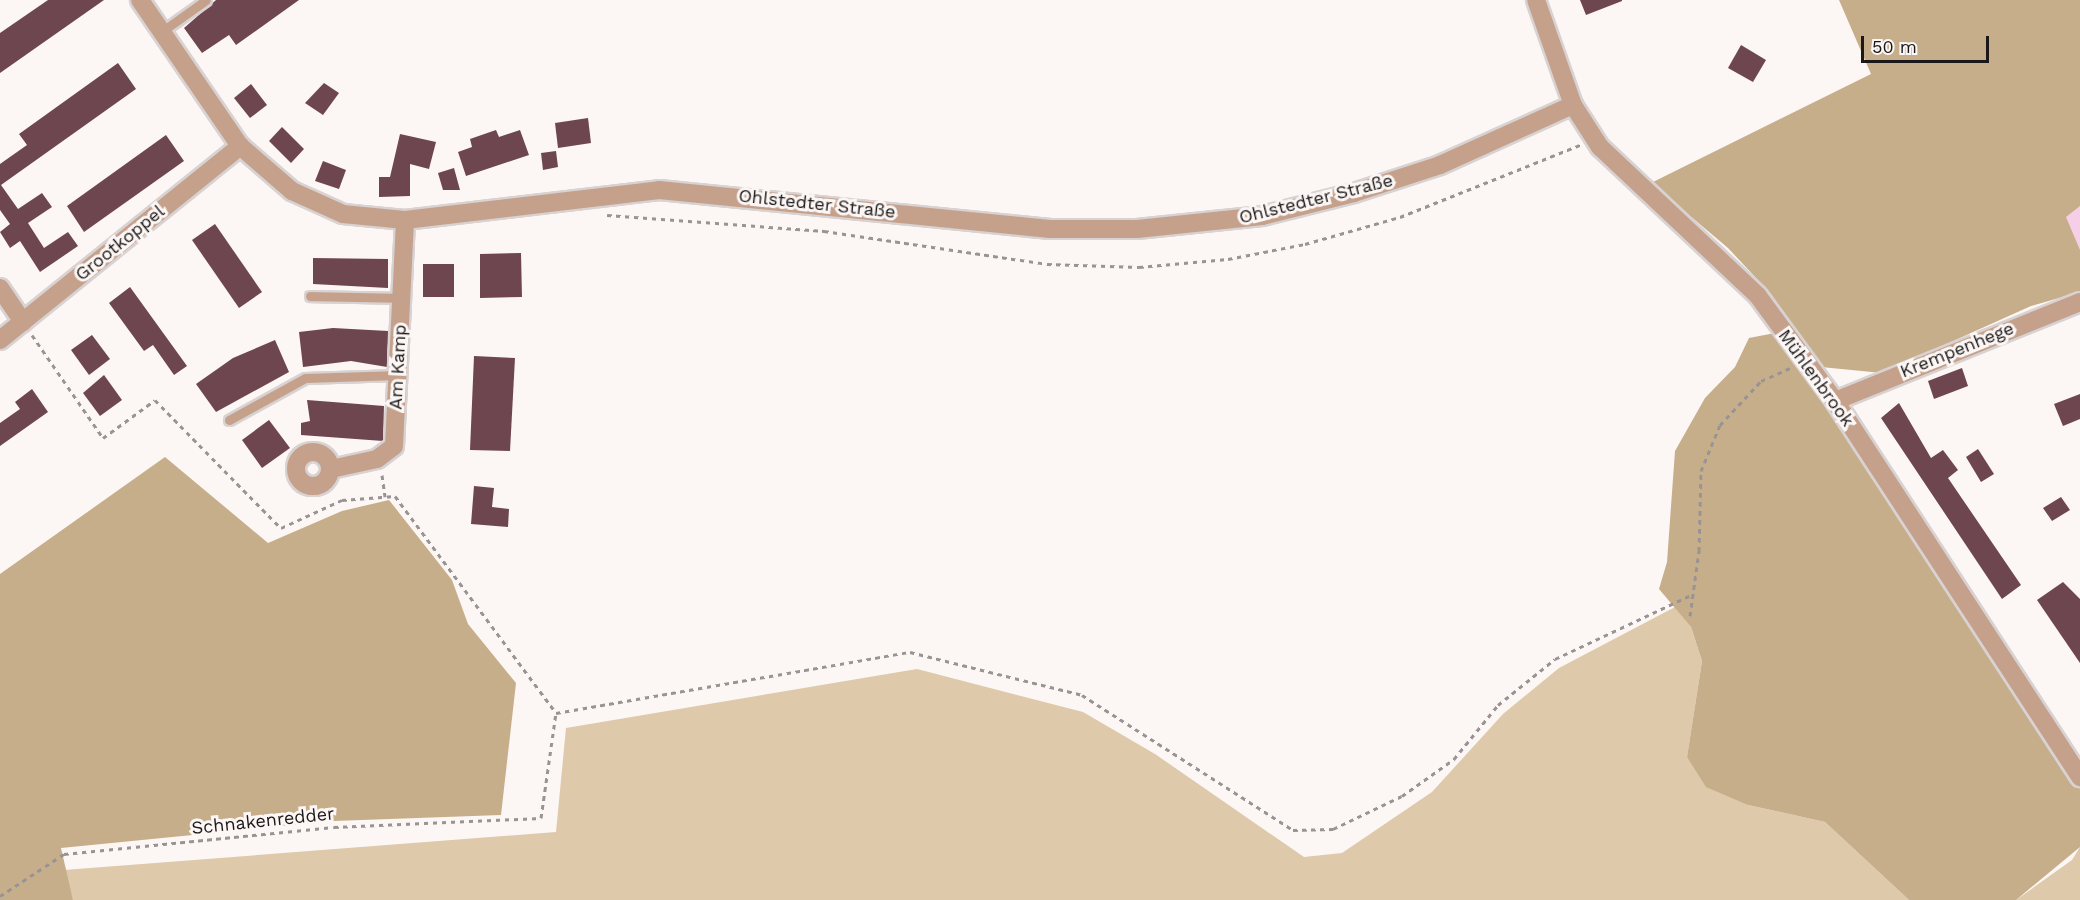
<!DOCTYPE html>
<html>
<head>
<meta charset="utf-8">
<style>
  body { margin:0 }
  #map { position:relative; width:2080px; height:900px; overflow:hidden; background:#fcf6f5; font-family:"Work Sans",sans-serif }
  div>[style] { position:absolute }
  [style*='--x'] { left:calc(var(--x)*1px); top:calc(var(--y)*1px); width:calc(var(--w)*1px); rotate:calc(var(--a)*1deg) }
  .green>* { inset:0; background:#dec9aa }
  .forest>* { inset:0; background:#c7ae8a }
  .water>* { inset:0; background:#f7cee8 }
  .building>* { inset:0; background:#6e464f }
  .path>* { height:3px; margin-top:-1.5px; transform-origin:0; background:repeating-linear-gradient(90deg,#989493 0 4.5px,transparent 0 9px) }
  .roads { filter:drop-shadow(2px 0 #d8d2d2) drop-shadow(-2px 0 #d8d2d2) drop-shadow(0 2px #d8d2d2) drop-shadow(0 -2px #d8d2d2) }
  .service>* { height:9px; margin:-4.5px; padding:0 4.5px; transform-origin:4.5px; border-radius:4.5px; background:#c5a18b }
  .minor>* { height:18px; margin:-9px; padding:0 9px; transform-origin:9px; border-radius:9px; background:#c5a18b }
  .minor>.ring { margin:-9px; padding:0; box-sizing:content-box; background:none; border:18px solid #c5a18b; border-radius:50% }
  .tertiary>* { height:18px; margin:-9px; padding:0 9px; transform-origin:9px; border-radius:9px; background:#c5a18b }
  span { translate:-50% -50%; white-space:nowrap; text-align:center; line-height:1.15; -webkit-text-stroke:6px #fcf6f5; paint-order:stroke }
  .street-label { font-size:18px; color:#1a1818 }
  .scale { position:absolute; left:1861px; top:36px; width:128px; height:27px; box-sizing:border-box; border:3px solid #1a1818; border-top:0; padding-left:8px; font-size:18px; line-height:21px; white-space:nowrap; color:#1a1818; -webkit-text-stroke:4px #fcf6f5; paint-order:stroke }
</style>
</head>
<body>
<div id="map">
  <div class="green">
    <i style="clip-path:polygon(1675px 607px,1691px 627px,1702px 661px,1687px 757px,1748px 805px,1825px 822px,1909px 900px,73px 900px,64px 870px,556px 832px,566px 728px,917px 669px,1083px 712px,1155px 754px,1304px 857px,1342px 853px,1432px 792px,1503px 714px,1559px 668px)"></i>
    <i style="clip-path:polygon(2080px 847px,2080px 900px,2016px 900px,2072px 860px)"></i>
  </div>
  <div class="forest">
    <i style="clip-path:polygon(1839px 0,2080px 0,2080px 292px,2031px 306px,1882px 373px,1821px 367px,1771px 294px,1728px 248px,1651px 183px,1871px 74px)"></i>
    <i style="clip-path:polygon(1775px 333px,1802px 349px,2080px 787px,2080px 847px,2016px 900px,1909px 900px,1825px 822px,1748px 805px,1706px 787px,1687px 757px,1702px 661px,1691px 627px,1659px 589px,1667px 562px,1675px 451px,1705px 398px,1735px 367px,1749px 338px)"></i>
    <i style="clip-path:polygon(165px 457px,268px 543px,342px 511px,389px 500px,452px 580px,468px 624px,516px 683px,501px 815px,334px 821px,61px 848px,73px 900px,0 900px,0 574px)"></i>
  </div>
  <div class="water">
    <i style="clip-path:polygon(2080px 206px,2080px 250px,2066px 217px)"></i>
  </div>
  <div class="building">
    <i style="clip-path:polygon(48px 0,104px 0,0 73px,0 33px)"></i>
    <i style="clip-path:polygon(216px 0,299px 0,236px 45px,229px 35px,202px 53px,184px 28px)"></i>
    <i style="clip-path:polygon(1580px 0,1622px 0,1622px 1px,1586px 15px)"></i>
    <i style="clip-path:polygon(1741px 45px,1766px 60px,1753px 82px,1728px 68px)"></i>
    <i style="clip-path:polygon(118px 63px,136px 89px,1px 185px,18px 209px,42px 193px,52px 207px,28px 223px,44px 248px,68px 232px,78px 246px,40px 272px,20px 241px,10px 248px,0 232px,10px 224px,0 210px,0 164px,27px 145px,19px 134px)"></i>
    <i style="clip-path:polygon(324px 83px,339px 93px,323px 115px,305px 103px)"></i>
    <i style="clip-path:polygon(251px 84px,267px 105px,250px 118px,234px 98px)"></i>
    <i style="clip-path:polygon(588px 118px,591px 143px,558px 148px,555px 123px)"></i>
    <i style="clip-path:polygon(282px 127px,304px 149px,291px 163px,269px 141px)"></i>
    <i style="clip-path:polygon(496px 130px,499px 137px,520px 130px,529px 155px,466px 176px,458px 152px,472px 147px,470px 139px)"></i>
    <i style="clip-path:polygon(400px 134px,436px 142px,429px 169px,410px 164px,410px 196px,379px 197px,379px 177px,390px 177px)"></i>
    <i style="clip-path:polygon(166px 135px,184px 161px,84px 232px,67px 206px)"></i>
    <i style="clip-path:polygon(556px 151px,558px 167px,543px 170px,541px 153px)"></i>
    <i style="clip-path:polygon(323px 161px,346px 170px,339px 189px,315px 181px)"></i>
    <i style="clip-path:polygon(454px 168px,460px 190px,443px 190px,438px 173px)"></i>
    <i style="clip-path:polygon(215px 224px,262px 292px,239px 308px,192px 240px)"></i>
    <i style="clip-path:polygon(521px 253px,522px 297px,480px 298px,480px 254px)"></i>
    <i style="clip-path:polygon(313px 258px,388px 259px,388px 288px,313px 284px)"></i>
    <i style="clip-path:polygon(423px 264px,454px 264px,454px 297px,423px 297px)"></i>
    <i style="clip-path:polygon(130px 287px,187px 366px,174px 375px,153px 345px,144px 351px,109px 303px)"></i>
    <i style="clip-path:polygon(333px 328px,388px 331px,387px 367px,351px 361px,303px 367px,299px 332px)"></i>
    <i style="clip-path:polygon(92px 335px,110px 359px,89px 375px,71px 350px)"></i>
    <i style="clip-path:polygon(275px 340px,289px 372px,216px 412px,196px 384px,233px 358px)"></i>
    <i style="clip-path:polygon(474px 356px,515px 358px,510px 451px,470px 450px)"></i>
    <i style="clip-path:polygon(1962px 368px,1968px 386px,1934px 399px,1928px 381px)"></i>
    <i style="clip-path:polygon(104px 375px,122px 400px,100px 416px,83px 393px)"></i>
    <i style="clip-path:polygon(32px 389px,48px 412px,0 446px,0 423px,20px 409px,15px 402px)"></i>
    <i style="clip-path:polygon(2080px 394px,2080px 419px,2063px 426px,2054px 404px)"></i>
    <i style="clip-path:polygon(307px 400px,384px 406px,383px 441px,301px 435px,301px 423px,310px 421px)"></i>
    <i style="clip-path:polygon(1899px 403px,1931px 458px,1943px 450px,1958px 470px,1948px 478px,2021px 585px,2002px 599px,1881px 418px)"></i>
    <i style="clip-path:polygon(269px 420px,290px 448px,262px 468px,242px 440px)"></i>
    <i style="clip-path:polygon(1978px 449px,1994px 474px,1981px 482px,1966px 457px)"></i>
    <i style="clip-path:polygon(474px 486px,494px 488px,492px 507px,509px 509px,508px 527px,471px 524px)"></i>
    <i style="clip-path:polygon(2061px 497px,2070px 510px,2052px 521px,2043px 508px)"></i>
    <i style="clip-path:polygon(2063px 582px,2080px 599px,2080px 663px,2037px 600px)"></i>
  </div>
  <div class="path">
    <i style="--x:607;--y:215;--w:218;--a:4.2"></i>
    <i style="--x:824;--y:231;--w:225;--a:8.4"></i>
    <i style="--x:1047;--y:264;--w:92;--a:1.9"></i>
    <i style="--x:1139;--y:267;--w:89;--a:-5.1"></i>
    <i style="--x:1228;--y:259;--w:78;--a:-11"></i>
    <i style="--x:1305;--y:244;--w:99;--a:-15.9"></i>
    <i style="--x:1400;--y:217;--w:194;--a:-21.8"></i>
    <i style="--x:32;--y:335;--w:125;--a:55.4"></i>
    <i style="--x:103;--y:438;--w:64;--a:-36.2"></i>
    <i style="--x:155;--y:400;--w:180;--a:45.5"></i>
    <i style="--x:281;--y:528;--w:67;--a:-24.7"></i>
    <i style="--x:342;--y:500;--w:53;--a:-4.3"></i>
    <i style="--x:395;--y:496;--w:270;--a:53.4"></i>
    <i style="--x:382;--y:475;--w:22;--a:82"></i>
    <i style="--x:1690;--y:616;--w:66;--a:-82.1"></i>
    <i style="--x:1699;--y:551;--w:80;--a:-88.6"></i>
    <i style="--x:1701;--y:471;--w:50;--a:-67.6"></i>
    <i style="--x:1720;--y:425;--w:60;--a:-47"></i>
    <i style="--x:1761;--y:381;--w:32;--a:-24"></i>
    <i style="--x:0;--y:896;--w:77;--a:-33.3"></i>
    <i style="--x:64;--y:854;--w:271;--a:-5.7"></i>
    <i style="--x:334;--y:827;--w:207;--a:-2.5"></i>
    <i style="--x:541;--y:818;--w:106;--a:-81.9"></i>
    <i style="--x:556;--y:713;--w:359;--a:-9.8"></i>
    <i style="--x:910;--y:652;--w:177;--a:14"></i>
    <i style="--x:1082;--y:695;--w:250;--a:32.6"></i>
    <i style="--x:1293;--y:830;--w:40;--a:-1.4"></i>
    <i style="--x:1333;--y:829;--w:76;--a:-25.6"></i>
    <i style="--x:1402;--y:796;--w:64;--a:-35.4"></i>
    <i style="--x:1454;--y:759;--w:70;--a:-50.8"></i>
    <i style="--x:1498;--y:705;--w:73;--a:-38.9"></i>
    <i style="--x:1555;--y:659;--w:153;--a:-25.2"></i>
  </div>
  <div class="roads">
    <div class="service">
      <i style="--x:161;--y:32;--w:55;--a:-35.4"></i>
      <i style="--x:310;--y:296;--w:92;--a:1.2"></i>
      <i style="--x:229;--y:420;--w:87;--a:-28.9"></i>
      <i style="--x:305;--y:378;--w:93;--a:-1.8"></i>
    </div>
    <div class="minor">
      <i style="--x:1573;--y:105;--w:50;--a:57.3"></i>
      <i style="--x:1600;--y:147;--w:217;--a:43.3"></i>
      <i style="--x:1758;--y:296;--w:130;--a:53.7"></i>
      <i style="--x:1835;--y:401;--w:449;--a:56.9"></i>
      <i style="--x:0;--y:288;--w:41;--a:55.9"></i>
      <i style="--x:0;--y:340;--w:309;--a:-38.9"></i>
      <i style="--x:1835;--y:401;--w:264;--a:-22"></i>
      <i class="ring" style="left:296px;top:452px;width:16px;height:16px"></i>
      <i style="--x:331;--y:469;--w:47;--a:-12.3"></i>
      <i style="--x:377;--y:459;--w:21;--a:-37"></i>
      <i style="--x:394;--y:446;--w:226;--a:-87.2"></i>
    </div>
    <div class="tertiary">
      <i style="--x:140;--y:0;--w:177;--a:55.6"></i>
      <i style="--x:240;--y:146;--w:69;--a:40.9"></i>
      <i style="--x:292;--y:191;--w:56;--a:24.3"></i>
      <i style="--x:343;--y:214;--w:62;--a:5.5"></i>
      <i style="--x:405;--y:220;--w:256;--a:-6.7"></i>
      <i style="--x:659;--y:190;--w:393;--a:5.7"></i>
      <i style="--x:1050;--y:229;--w:87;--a:0"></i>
      <i style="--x:1137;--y:229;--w:126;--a:-5.9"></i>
      <i style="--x:1262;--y:216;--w:95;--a:-14"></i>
      <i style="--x:1354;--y:193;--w:90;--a:-18"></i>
      <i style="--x:1440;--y:165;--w:146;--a:-24.3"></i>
      <i style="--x:1573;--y:105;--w:111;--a:-109.4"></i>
    </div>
  </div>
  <div class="street-label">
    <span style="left:1316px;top:199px;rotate:-14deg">Ohlstedter Straße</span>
    <span style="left:817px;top:204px;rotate:6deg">Ohlstedter Straße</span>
    <span style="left:120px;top:243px;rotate:-39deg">Grootkoppel</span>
    <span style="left:1957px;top:350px;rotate:-22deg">Krempenhege</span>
    <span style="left:398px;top:367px;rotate:-87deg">Am Kamp</span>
    <span style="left:1816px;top:378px;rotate:54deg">Mühlenbrook</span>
    <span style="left:263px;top:821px;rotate:-6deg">Schnakenredder</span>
  </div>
  <div class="scale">50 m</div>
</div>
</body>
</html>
